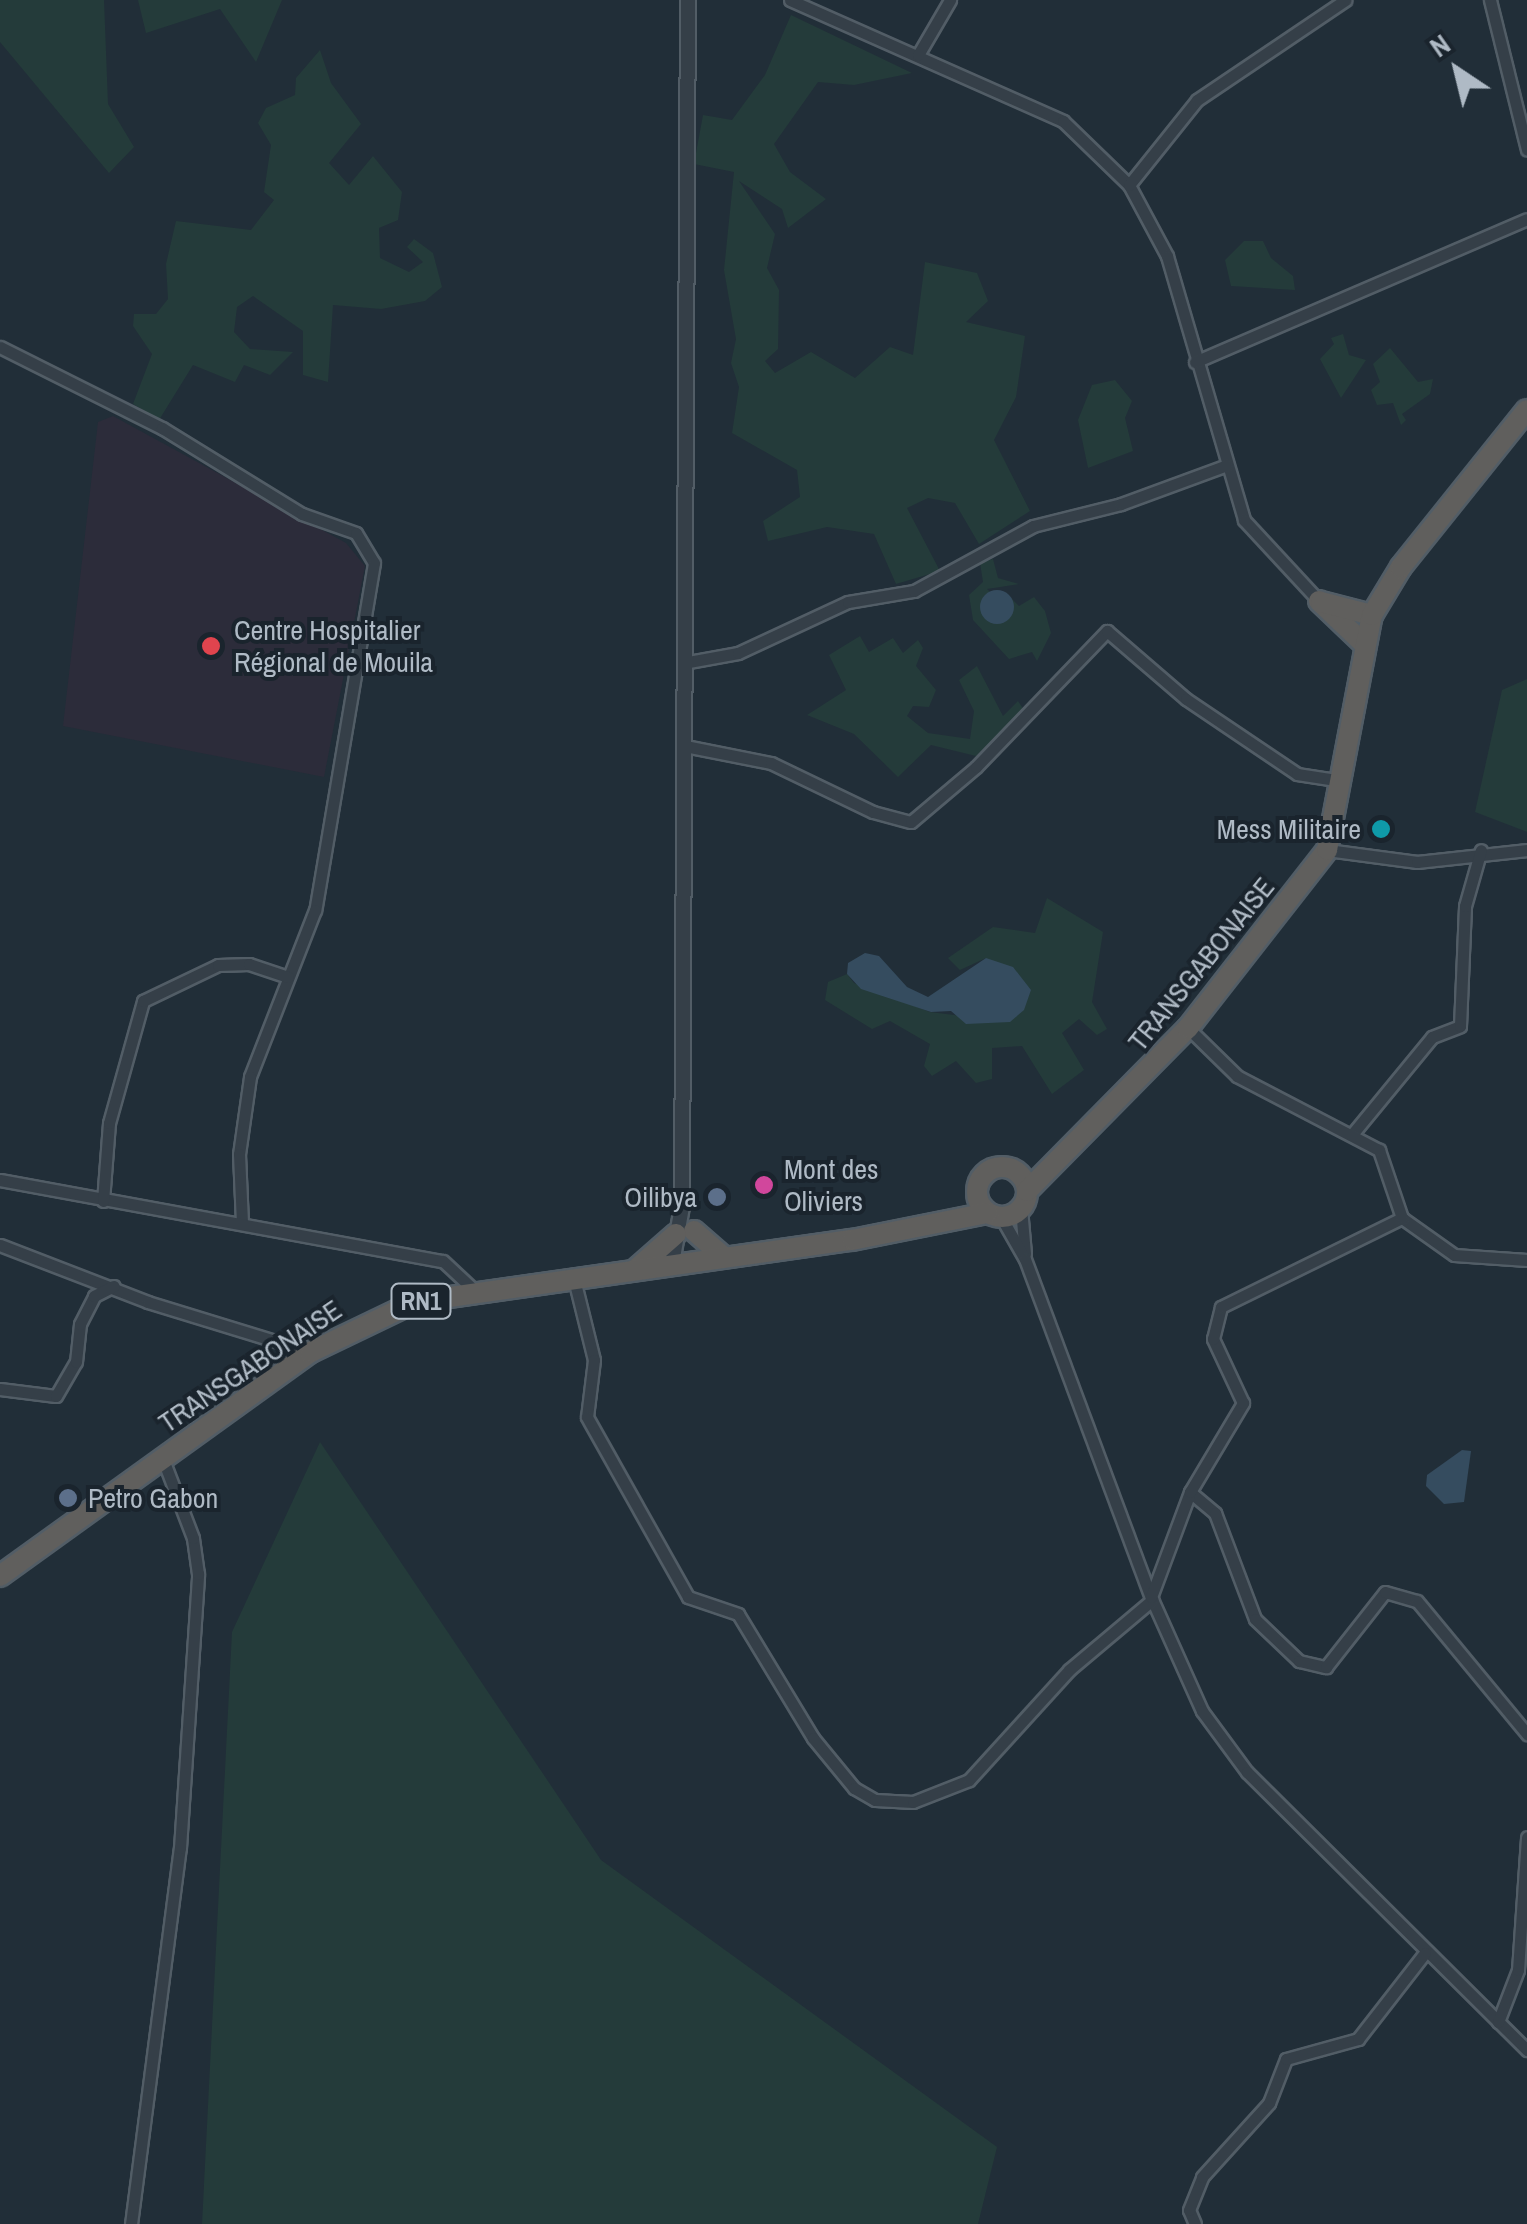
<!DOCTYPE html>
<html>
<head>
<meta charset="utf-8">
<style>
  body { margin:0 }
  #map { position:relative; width:1527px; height:2224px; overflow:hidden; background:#212e38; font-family:"Archivo Narrow",sans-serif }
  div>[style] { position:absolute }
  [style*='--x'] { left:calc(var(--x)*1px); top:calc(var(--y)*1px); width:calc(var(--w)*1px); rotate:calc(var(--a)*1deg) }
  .medical>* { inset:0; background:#2c2c3a }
  .green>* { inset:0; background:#243b3a }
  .water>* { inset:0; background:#354c5f }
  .round { border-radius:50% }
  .roads { filter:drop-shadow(2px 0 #525d66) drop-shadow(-2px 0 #525d66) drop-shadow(0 2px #525d66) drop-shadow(0 -2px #525d66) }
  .minor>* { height:11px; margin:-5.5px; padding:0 5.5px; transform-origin:5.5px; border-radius:5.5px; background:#353f48 }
  .tertiary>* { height:14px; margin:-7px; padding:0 7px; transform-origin:7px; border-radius:7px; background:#353f48 }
  .trunk>* { height:20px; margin:-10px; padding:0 10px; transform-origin:10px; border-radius:10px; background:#605f5d }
  .trunk>.ring { margin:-10px; padding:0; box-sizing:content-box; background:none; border:20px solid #605f5d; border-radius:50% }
  .dots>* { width:28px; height:28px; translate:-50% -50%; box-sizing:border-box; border:5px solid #1a242d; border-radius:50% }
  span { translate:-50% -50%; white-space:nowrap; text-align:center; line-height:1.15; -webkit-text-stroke:8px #1a242d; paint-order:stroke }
  .shield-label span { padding:2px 8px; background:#1a242d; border:2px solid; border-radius:8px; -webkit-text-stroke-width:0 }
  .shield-label { font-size:25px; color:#afbac5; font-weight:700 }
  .poi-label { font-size:28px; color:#afbac5 }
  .left { translate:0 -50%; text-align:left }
  .right { translate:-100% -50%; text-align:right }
  .street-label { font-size:28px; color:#afbac5 }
  .north { position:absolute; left:1407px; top:20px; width:100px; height:100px; -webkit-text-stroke:8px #1a242d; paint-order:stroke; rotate:325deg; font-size:28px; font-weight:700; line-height:40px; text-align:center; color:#afbac5 }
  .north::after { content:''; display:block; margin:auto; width:35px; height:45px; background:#afbac5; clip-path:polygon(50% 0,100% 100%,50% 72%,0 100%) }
</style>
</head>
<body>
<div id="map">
  <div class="medical">
    <i style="clip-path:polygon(113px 416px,346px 543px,365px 566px,324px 777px,63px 726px,98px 422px)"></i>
  </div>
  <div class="green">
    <i style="clip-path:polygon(0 0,104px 0,108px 104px,134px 147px,109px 173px,0 42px)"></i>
    <i style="clip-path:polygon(138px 0,282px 0,256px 62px,220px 9px,146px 33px)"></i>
    <i style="clip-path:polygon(791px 15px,912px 73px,854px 85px,818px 82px,774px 144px,790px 172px,826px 199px,788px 228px,782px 209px,739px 181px,775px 234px,767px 268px,779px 290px,778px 349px,765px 361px,775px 373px,811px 352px,855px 378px,890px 347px,913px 355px,925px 262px,977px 273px,988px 301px,966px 322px,1025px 336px,1016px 397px,994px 440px,1030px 511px,979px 544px,955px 503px,928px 498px,907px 508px,940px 571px,896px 584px,874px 534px,827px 527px,768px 541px,763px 521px,800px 497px,797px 470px,732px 433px,739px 387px,731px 363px,736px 339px,724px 270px,734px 172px,694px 164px,703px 115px,732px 120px,765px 75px)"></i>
    <i style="clip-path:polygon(320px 50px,331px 83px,361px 124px,329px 163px,349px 185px,373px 156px,402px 192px,398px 220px,379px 228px,380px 258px,409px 272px,423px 262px,407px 247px,414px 239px,433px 253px,442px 287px,425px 301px,381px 309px,333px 305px,328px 382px,303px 375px,303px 331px,253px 296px,237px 307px,234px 332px,250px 349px,293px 352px,270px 375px,244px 365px,235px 382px,193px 365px,159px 420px,133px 404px,152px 354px,133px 326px,134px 314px,156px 314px,168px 299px,166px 264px,176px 221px,251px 230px,274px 200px,264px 192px,271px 145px,258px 123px,266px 108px,295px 95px,296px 78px)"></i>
    <i style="clip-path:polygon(1244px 241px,1263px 241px,1271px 258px,1293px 276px,1295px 290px,1231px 286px,1225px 260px)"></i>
    <i style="clip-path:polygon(1343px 334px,1349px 355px,1366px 360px,1341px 398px,1320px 359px,1334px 344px,1331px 338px)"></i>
    <i style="clip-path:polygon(1390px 348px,1418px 382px,1433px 379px,1430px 394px,1402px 414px,1406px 420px,1401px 425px,1393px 403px,1377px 405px,1371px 390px,1380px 382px,1373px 364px)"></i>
    <i style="clip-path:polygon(1115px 380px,1132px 401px,1125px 418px,1133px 451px,1088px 468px,1078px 420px,1092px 385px)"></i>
    <i style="clip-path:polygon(993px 559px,998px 578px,1019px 584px,987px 589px,1012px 613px,1009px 596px,1019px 606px,1034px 597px,1045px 611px,1051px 633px,1037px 661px,1032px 652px,1009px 659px,973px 620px,969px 595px,983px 582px,980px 563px)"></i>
    <i style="clip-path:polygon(860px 636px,869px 652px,893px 638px,903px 653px,918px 640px,923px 648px,916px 666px,936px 690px,929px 707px,913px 706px,907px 716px,928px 733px,970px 739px,974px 711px,959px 680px,977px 666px,1003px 716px,1018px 701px,1024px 710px,976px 756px,931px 745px,898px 777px,854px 734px,807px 715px,846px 690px,829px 655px)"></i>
    <i style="clip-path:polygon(1527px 679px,1527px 832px,1475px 812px,1502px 690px)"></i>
    <i style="clip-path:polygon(1047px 898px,1103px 932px,1092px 1002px,1107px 1029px,1097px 1035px,1079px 1019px,1062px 1033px,1084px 1070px,1052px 1094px,1022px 1046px,992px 1048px,992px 1079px,976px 1083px,956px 1061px,932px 1076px,924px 1066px,930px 1044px,890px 1021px,872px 1029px,825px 1000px,828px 982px,847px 974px,854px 983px,930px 1012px,1010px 1022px,986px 958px,960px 970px,948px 958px,993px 927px,1035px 933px)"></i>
    <i style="clip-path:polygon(320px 1442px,601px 1860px,997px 2147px,978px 2224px,202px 2224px,232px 1632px)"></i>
  </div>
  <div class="water">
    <i class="round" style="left:980px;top:590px;width:34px;height:34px"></i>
    <i style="clip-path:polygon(865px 953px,879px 956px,907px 987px,928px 997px,986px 958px,1013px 967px,1031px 990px,1024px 1010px,1010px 1022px,966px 1024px,951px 1011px,931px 1012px,861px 989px,847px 974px,848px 963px)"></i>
    <i style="clip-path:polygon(1462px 1450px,1471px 1451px,1464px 1502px,1444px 1504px,1426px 1486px,1427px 1475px)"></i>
  </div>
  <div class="roads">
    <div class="minor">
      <i style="--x:790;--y:0;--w:299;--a:23.9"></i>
      <i style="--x:1063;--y:121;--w:92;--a:44.1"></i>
      <i style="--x:1129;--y:185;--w:81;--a:61.8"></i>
      <i style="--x:1167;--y:256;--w:275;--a:73.7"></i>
      <i style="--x:1244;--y:520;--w:110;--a:47.2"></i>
      <i style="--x:1490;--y:0;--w:154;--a:76.1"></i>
      <i style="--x:918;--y:55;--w:64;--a:-59.8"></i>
      <i style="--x:1129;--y:185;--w:109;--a:-51.3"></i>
      <i style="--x:1197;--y:100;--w:179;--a:-34"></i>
      <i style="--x:0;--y:347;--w:181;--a:26.6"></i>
      <i style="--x:162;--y:428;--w:164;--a:31.6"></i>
      <i style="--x:302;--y:514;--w:57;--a:19.4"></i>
      <i style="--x:356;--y:533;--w:35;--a:59"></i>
      <i style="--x:374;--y:563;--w:352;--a:99.6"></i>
      <i style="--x:315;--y:910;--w:179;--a:111.3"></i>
      <i style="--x:250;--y:1077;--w:78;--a:98.1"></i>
      <i style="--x:239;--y:1154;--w:70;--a:87.5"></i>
      <i style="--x:1195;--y:362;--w:361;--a:-23.3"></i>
      <i style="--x:683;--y:663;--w:56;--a:-10.3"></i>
      <i style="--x:738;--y:653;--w:121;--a:-24.9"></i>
      <i style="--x:848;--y:602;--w:67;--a:-9.5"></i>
      <i style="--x:914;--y:591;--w:136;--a:-28.6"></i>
      <i style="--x:1033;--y:526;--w:91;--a:-14"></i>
      <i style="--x:1121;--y:504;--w:113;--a:-20.2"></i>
      <i style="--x:685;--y:746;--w:88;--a:11.2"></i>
      <i style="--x:771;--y:763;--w:113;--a:25.7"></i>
      <i style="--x:873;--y:812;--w:39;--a:15"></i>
      <i style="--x:911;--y:822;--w:85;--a:-40.2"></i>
      <i style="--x:976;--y:767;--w:189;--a:-46.1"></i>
      <i style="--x:1107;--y:631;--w:104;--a:40.7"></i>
      <i style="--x:1186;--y:699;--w:134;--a:34"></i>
      <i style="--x:1297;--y:774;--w:46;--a:8.8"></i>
      <i style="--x:1327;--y:850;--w:91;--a:7.6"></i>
      <i style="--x:1417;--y:862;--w:111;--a:-6.2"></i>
      <i style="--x:1354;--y:1132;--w:123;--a:-50.6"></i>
      <i style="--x:1432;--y:1037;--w:30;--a:-21"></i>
      <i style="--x:1460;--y:1026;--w:120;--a:-87.6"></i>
      <i style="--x:1465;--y:906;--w:58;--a:-74.1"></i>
      <i style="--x:0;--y:1180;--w:450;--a:10.4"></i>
      <i style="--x:443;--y:1261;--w:42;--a:43.1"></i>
      <i style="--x:103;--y:1201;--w:78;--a:-85.6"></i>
      <i style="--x:109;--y:1123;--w:127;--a:-74.4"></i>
      <i style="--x:143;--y:1001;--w:83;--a:-25.6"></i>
      <i style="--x:218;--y:965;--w:31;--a:-2"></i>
      <i style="--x:249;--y:964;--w:41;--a:18.4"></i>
      <i style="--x:1021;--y:1208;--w:46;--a:85"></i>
      <i style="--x:1001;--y:1217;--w:48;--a:60.3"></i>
      <i style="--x:1025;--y:1259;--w:361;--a:69.6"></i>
      <i style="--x:1151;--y:1597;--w:125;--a:65.9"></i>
      <i style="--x:1202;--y:1711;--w:76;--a:53.6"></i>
      <i style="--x:1247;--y:1772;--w:395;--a:44.8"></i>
      <i style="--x:1402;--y:1218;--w:64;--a:35.4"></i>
      <i style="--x:1454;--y:1255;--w:73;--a:3.9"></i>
      <i style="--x:0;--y:1245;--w:159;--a:21.1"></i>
      <i style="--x:148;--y:1302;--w:170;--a:17.1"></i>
      <i style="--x:574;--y:1279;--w:83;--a:76.1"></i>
      <i style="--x:594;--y:1360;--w:57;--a:97"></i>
      <i style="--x:587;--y:1417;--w:206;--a:60.7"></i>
      <i style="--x:688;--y:1597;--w:53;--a:18.8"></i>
      <i style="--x:738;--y:1614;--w:145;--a:58.8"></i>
      <i style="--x:813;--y:1738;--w:65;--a:50.6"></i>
      <i style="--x:854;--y:1788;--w:24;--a:30"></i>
      <i style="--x:875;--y:1800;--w:38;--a:3"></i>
      <i style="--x:913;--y:1802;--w:60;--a:-21.4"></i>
      <i style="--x:969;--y:1780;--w:149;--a:-47.7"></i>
      <i style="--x:1069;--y:1670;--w:109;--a:-40.1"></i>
      <i style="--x:0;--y:1389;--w:56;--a:7.1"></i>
      <i style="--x:56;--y:1396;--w:39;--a:-60"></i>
      <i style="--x:76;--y:1362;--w:38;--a:-84"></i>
      <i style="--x:80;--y:1324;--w:31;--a:-63"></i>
      <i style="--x:94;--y:1296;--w:22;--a:-27"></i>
      <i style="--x:1190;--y:1492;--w:33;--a:40"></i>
      <i style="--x:1215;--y:1513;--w:113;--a:69.3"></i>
      <i style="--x:1255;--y:1619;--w:61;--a:43.7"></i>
      <i style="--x:1299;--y:1661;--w:28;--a:13"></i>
      <i style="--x:1326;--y:1667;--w:95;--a:-51.8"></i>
      <i style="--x:1385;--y:1592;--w:33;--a:16"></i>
      <i style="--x:1417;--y:1601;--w:173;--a:50.4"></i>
      <i style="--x:1151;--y:1597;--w:112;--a:-69.6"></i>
      <i style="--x:1190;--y:1492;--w:104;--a:-59.2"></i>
      <i style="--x:1243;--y:1403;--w:71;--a:-115.1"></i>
      <i style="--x:1213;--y:1339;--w:33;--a:-76"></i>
      <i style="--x:1221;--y:1307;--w:202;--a:-26.2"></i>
      <i style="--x:1402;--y:1218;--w:72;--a:-108.7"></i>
      <i style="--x:1379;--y:1150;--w:160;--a:-152.5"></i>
      <i style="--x:1237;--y:1076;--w:69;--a:-135.6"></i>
      <i style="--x:1498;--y:2022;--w:56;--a:-69"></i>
      <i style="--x:1518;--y:1970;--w:133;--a:-86.1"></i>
      <i style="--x:131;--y:2224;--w:379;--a:-82.6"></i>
      <i style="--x:180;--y:1848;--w:275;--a:-86.2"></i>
      <i style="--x:198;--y:1574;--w:36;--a:-98"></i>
      <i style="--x:193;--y:1538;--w:87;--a:-110.9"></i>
      <i style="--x:1195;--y:2224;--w:15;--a:-113"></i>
      <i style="--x:1189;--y:2210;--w:35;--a:-68"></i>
      <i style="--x:1202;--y:2177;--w:100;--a:-47.8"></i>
      <i style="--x:1269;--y:2103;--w:47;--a:-68.9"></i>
      <i style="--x:1286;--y:2059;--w:75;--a:-15.5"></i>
      <i style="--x:1358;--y:2039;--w:109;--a:-52.1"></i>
    </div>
    <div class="tertiary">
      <i style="--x:672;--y:1263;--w:57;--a:-79.9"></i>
      <i style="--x:682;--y:1207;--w:1207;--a:-89.72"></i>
    </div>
    <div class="trunk">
      <i style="--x:1319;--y:601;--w:59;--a:43.6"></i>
      <i style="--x:1321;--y:602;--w:53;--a:14.3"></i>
      <i class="ring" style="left:977px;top:1167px;width:30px;height:30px"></i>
      <i style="--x:1027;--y:1191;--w:229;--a:-45.4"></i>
      <i style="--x:1188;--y:1028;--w:226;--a:-52"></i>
      <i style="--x:1327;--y:850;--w:239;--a:-79.2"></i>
      <i style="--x:1372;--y:615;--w:56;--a:-58.9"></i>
      <i style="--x:1401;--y:567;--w:201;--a:-51.3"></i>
      <i style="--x:694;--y:1231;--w:38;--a:41"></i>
      <i style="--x:636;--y:1269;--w:53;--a:-41.2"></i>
      <i style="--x:0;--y:1576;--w:383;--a:-35.8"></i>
      <i style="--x:311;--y:1352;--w:115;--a:-25.7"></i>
      <i style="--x:415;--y:1302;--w:441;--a:-8.1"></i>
      <i style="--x:852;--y:1240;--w:138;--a:-11.3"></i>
    </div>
  </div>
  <div class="dots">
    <i style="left:211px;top:646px;background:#e0444e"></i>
    <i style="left:1381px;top:829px;background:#0f9aa8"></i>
    <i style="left:764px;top:1185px;background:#d1479c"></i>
    <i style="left:717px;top:1197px;background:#5c6f8a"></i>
    <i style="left:68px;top:1498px;background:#5c6f8a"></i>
  </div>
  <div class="shield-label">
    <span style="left:421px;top:1301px">RN1</span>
  </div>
  <div class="poi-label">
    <span class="left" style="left:234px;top:646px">Centre Hospitalier<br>Régional de Mouila</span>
    <span class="right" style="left:1361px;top:829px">Mess Militaire</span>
    <span class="left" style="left:784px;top:1185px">Mont des<br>Oliviers</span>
    <span class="right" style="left:697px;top:1197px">Oilibya</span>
    <span class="left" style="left:88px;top:1498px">Petro Gabon</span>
  </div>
  <div class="street-label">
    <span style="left:1201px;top:964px;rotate:-51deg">TRANSGABONAISE</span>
    <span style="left:250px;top:1366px;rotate:-34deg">TRANSGABONAISE</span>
  </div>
  <div class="north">N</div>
</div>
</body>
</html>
